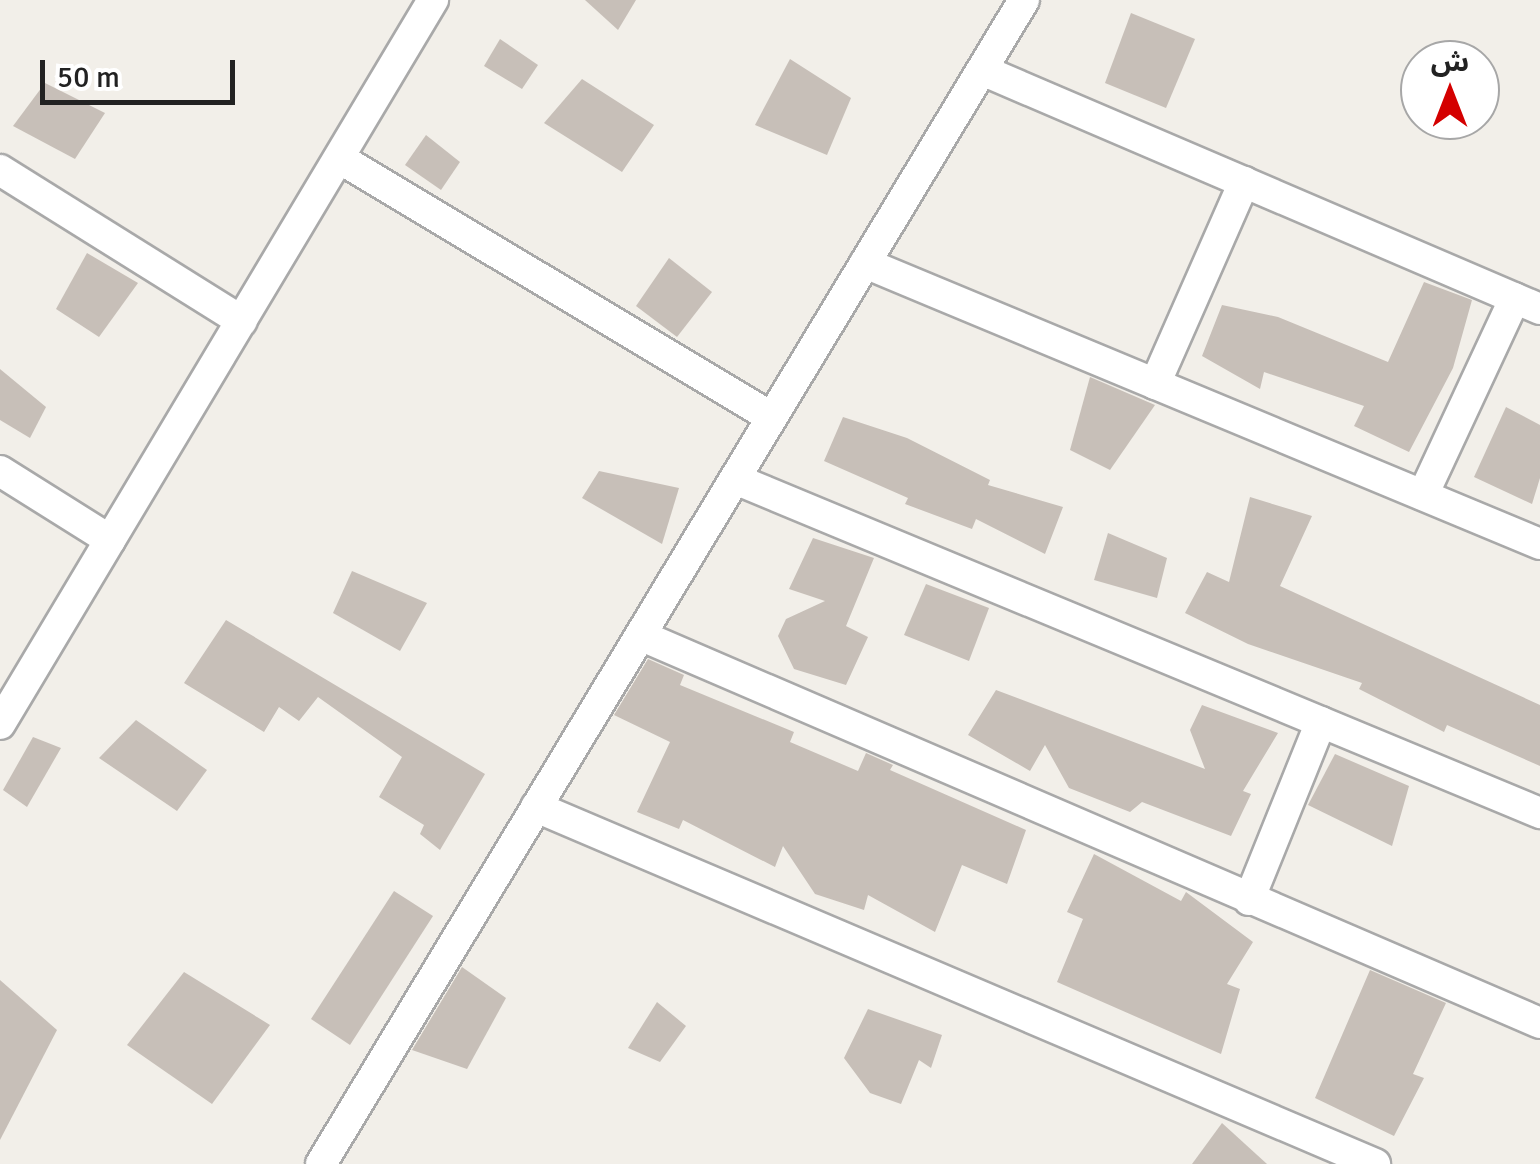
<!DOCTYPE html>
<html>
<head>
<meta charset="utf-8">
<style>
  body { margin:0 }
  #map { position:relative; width:1540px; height:1164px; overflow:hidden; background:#f2efe9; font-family:Signika,"Noto Sans Arabic",sans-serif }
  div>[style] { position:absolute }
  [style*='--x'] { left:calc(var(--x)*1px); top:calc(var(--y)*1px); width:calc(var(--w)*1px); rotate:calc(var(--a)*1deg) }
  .building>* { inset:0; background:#c7bfb8 }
  .roads { filter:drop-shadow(2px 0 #a9a9a9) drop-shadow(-2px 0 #a9a9a9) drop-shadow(0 2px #a9a9a9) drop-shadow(0 -2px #a9a9a9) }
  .minor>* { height:30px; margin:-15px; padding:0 15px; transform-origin:15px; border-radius:15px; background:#fff }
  span { translate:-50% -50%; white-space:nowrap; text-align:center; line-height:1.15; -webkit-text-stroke:10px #fff; paint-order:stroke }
  .north { position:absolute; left:1400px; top:40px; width:100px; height:100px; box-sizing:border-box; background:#fff; border:2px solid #a7a7a7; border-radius:50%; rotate:0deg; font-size:28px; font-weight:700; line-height:40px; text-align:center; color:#222 }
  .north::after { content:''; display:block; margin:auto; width:35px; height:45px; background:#d40000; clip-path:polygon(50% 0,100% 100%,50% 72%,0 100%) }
  .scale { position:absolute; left:40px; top:60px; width:195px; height:45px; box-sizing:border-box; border:5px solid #222; border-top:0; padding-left:12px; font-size:30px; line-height:35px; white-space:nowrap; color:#222; -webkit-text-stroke:8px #fff; paint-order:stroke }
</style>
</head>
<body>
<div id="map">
  <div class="building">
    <i style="clip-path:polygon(585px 0,636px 0,618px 30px)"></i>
    <i style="clip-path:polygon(1131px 13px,1195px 39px,1166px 108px,1105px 83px)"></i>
    <i style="clip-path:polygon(500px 39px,538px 65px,522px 89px,484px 66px)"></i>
    <i style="clip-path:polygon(790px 59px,851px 98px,827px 155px,755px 125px)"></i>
    <i style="clip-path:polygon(582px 79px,654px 125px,622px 172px,544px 123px)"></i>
    <i style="clip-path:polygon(45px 83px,105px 113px,75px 159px,13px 126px)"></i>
    <i style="clip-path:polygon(426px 135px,460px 162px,441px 190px,405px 165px)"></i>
    <i style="clip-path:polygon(87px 253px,138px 283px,99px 337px,56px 309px)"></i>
    <i style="clip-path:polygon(669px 258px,712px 292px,677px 337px,636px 306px)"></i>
    <i style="clip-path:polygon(1424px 282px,1472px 300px,1453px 368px,1409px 452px,1354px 426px,1364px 406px,1264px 372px,1260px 389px,1202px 356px,1222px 305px,1278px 317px,1388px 362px)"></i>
    <i style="clip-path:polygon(0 369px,46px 407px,30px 438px,0 420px)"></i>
    <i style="clip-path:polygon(1090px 377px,1155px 405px,1110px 470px,1070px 450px)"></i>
    <i style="clip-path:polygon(1506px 407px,1540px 425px,1540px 478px,1532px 504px,1474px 477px)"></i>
    <i style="clip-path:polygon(843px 417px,907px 438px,990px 480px,988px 485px,1063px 507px,1045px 554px,976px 519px,972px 529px,905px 504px,908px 498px,824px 461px)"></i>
    <i style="clip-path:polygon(599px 471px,679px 488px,662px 544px,582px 498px)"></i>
    <i style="clip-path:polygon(1250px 497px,1312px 516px,1280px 586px,1540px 705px,1540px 766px,1447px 725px,1444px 732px,1359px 689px,1362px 683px,1248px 644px,1185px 613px,1207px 572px,1229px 582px)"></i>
    <i style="clip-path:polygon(1108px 533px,1167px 558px,1157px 598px,1094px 580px)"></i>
    <i style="clip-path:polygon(813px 538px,874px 558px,846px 626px,868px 637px,846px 685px,794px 669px,778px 636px,786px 619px,825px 601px,789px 589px)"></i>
    <i style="clip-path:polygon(352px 571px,427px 603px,400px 651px,333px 613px)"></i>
    <i style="clip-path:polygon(926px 584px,989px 608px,969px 661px,904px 635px)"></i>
    <i style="clip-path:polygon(226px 620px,485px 774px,440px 850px,420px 834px,424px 825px,379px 797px,402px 757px,318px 697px,299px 721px,279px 707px,264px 732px,184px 683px)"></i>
    <i style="clip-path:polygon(648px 659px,684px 675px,680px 685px,794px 732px,790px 742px,858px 771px,866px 753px,893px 765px,890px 770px,1026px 830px,1007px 884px,962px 865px,935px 932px,868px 895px,864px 910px,815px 894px,783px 846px,775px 867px,683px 820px,679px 829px,637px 812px,670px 742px,614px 715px)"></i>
    <i style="clip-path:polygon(996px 690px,1205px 769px,1190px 730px,1202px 705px,1278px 733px,1243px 791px,1251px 794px,1231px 836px,1142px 802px,1130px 812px,1069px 788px,1045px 745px,1030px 771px,968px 735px)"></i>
    <i style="clip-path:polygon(136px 720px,207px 770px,177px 811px,99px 758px)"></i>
    <i style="clip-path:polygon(33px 737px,61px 748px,27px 807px,3px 790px)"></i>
    <i style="clip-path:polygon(1335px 754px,1409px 786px,1392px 846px,1308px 805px)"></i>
    <i style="clip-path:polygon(1094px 854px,1181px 901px,1186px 892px,1253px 942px,1227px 984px,1240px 989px,1221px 1054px,1057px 982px,1083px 919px,1067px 912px)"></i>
    <i style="clip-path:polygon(394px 891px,433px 916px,350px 1045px,311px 1019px)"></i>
    <i style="clip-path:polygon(462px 967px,506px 998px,467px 1069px,412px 1050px)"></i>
    <i style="clip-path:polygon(1370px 970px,1446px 1003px,1413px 1074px,1424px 1078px,1394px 1136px,1315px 1098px)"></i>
    <i style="clip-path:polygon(184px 972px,270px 1025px,212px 1104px,127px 1045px)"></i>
    <i style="clip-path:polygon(0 980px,57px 1030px,0 1140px)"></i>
    <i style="clip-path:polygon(657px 1002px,686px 1026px,660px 1062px,628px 1048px)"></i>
    <i style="clip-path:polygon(868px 1009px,942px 1035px,931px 1068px,919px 1060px,901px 1104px,870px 1093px,844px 1058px)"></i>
    <i style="clip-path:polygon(1222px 1123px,1267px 1164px,1192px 1164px)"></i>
  </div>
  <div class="roads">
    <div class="minor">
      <i style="--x:982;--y:70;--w:607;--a:23.19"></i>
      <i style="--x:339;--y:158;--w:504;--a:30.94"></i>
      <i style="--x:0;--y:170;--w:285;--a:32"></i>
      <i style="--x:865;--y:263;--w:731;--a:22.6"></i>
      <i style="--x:1155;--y:384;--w:221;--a:-66.2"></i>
      <i style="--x:0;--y:471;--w:130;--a:32.1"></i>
      <i style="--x:735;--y:479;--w:872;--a:22.53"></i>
      <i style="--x:1423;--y:495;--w:217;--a:-65"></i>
      <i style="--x:642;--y:636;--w:978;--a:23.31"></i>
      <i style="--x:0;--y:724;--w:844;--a:-59.12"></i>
      <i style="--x:536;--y:807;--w:912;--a:23.05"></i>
      <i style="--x:1249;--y:900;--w:192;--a:-68"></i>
      <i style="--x:321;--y:1164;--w:1360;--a:-58.87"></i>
    </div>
  </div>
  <div class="north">ش</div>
  <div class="scale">50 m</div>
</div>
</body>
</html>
